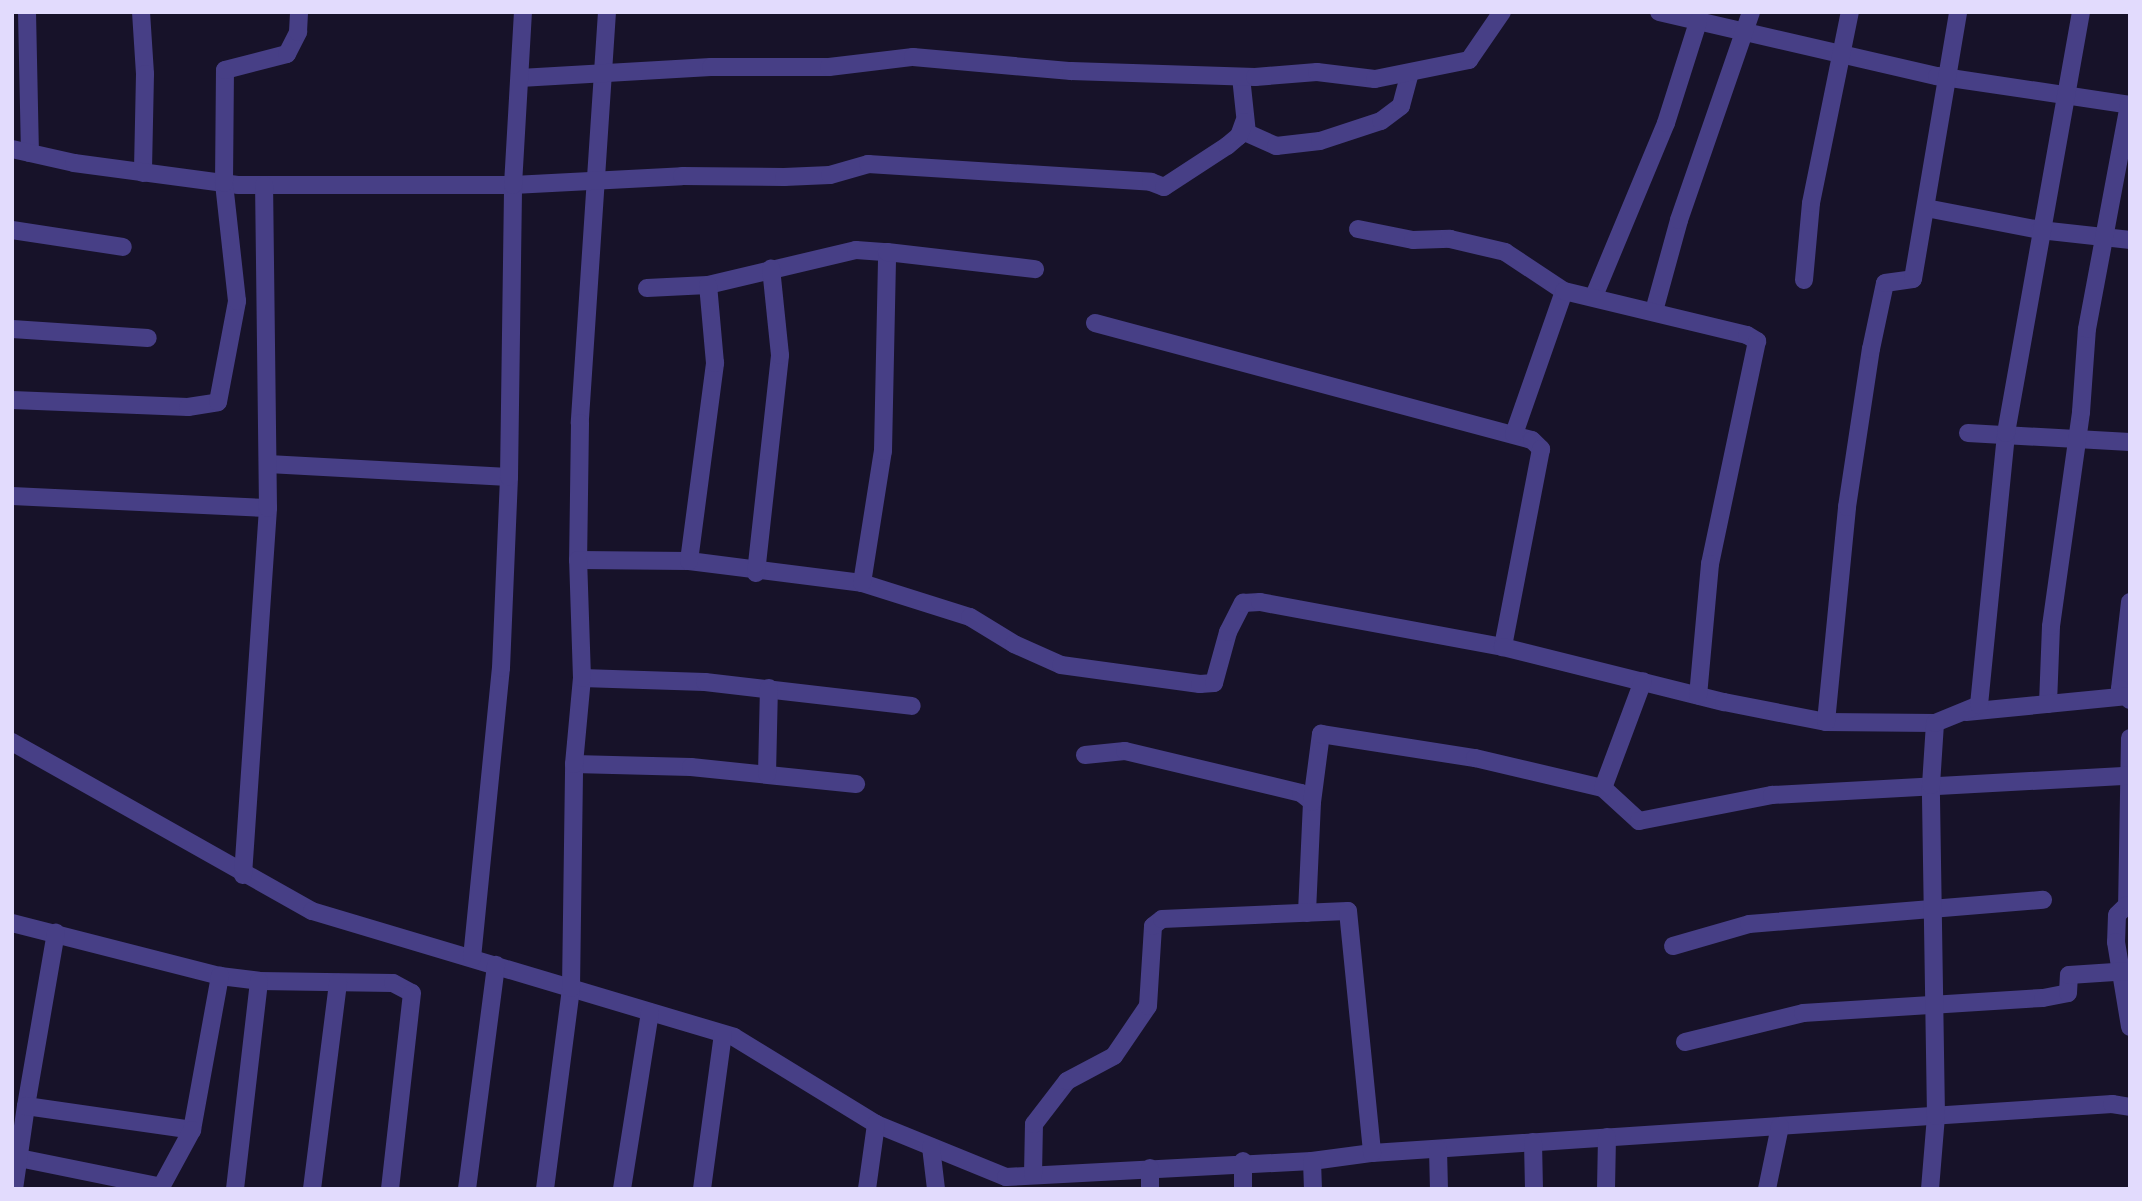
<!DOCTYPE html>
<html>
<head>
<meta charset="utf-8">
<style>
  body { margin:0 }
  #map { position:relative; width:2142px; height:1201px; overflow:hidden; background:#171229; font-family:"Source Sans 3",sans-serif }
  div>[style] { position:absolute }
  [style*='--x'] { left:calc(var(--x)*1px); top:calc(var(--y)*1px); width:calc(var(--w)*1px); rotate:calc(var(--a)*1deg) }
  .minor>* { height:18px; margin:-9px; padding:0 9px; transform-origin:9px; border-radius:9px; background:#473f86 }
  span { translate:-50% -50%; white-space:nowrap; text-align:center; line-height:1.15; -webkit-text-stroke:6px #171229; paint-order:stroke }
  .frame { position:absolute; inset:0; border:14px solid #e2dbfd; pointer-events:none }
</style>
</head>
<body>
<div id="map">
  <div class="minor">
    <i style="--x:27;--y:12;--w:141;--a:88.8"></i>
    <i style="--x:141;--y:12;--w:62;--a:86.3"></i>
    <i style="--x:145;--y:74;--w:99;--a:91.2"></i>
    <i style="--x:607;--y:12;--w:412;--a:93.8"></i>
    <i style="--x:580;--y:423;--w:137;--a:90.8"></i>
    <i style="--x:578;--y:560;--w:111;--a:0.5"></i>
    <i style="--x:689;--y:561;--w:174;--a:7.2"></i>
    <i style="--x:862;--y:583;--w:113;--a:17.5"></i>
    <i style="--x:970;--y:617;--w:52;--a:31.5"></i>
    <i style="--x:1014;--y:644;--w:51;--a:24.1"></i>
    <i style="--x:1061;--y:665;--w:140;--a:7.8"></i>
    <i style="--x:1200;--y:684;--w:14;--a:-4"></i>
    <i style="--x:1214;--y:683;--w:53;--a:-74.6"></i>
    <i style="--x:1228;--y:632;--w:33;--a:-63"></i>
    <i style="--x:1243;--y:603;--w:17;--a:-3"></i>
    <i style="--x:1260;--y:602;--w:247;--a:10.5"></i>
    <i style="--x:1659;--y:12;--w:285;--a:13"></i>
    <i style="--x:1937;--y:76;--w:195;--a:8.5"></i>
    <i style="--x:1241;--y:77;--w:56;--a:83.9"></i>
    <i style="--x:1247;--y:133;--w:32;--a:24"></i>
    <i style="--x:1276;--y:146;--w:44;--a:-6.5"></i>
    <i style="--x:1320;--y:141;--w:64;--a:-18.2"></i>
    <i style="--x:1381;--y:121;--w:25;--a:-37"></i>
    <i style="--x:1401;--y:106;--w:34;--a:-75"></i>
    <i style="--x:520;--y:78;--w:191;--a:-3.3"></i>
    <i style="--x:711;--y:67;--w:118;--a:0"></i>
    <i style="--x:829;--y:67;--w:85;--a:-6.8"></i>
    <i style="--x:913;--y:57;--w:159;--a:5.1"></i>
    <i style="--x:1071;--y:71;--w:184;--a:1.9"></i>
    <i style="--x:1255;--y:77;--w:62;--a:-4.6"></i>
    <i style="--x:1317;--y:72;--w:58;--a:6.9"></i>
    <i style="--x:1375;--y:79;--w:96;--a:-11.4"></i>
    <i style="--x:1469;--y:60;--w:58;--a:-55.5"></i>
    <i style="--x:12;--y:149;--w:64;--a:12.7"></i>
    <i style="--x:74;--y:163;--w:165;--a:7.6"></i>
    <i style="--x:238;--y:185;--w:275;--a:0"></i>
    <i style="--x:513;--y:185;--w:169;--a:-3"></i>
    <i style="--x:682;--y:176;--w:102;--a:0.6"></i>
    <i style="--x:784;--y:177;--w:46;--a:-2.5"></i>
    <i style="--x:830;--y:175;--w:40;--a:-16"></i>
    <i style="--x:868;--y:164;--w:284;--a:3.6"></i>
    <i style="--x:1151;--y:182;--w:14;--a:21"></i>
    <i style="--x:1164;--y:187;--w:75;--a:-33.1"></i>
    <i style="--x:1227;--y:146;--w:16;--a:-40"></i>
    <i style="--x:1239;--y:136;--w:15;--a:-70"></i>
    <i style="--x:1926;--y:208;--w:116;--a:10.9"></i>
    <i style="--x:2040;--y:230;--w:91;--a:6.3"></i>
    <i style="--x:1358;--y:229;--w:56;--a:11.3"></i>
    <i style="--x:1413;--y:240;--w:37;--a:-2"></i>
    <i style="--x:1450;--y:239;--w:57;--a:13.3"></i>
    <i style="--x:1505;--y:252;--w:71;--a:33.5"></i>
    <i style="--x:12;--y:230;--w:112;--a:8.7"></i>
    <i style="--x:1804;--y:280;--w:77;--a:-84.8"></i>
    <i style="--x:1811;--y:203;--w:195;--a:-78.5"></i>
    <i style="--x:647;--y:288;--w:61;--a:-2.8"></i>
    <i style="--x:708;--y:285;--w:152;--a:-13.3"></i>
    <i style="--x:856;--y:250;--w:31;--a:4"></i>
    <i style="--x:1594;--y:296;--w:187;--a:-67.4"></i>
    <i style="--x:1666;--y:123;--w:106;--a:-72.4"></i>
    <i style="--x:1654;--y:311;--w:94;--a:-74.6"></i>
    <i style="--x:1679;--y:220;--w:220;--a:-70.9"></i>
    <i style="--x:1095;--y:323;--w:452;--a:15"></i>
    <i style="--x:1532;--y:440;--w:13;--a:45"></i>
    <i style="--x:1541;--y:449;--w:202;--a:100.9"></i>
    <i style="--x:1503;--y:647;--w:228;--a:14"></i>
    <i style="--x:1724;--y:702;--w:104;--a:11.1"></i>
    <i style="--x:1826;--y:722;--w:109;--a:0.5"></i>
    <i style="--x:12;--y:329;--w:136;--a:3.8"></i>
    <i style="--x:12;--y:400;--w:176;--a:2.3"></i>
    <i style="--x:188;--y:407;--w:30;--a:-9"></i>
    <i style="--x:218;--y:402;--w:103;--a:-79.3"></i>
    <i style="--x:237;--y:301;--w:119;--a:-96.3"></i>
    <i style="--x:224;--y:183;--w:113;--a:-89.5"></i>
    <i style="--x:225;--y:70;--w:64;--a:-14.5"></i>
    <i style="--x:287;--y:54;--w:25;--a:-63"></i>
    <i style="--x:298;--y:32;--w:20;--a:-87"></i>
    <i style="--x:1968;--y:433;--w:162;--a:3.2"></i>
    <i style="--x:1514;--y:434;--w:151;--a:-70.7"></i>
    <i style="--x:1564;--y:291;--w:188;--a:13.5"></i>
    <i style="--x:1747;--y:335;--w:12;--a:31"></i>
    <i style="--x:1757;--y:341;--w:228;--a:101.9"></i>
    <i style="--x:1710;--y:564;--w:132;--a:95.2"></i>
    <i style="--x:268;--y:464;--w:241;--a:3.1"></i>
    <i style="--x:12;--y:496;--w:256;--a:2.7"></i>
    <i style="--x:689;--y:561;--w:200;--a:-82.5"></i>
    <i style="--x:715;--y:363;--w:78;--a:-95.1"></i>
    <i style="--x:756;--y:573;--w:219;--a:-83.7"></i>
    <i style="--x:780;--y:355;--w:87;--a:-95.9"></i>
    <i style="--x:862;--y:583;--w:134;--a:-81"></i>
    <i style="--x:883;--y:451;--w:199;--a:-88.8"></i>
    <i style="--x:887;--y:252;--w:149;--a:6.6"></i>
    <i style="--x:2130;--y:602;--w:88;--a:96.6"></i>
    <i style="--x:2120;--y:689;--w:15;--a:48"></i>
    <i style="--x:582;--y:678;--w:123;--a:1.9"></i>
    <i style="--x:705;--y:682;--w:208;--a:6.6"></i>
    <i style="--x:2048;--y:704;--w:78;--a:-87.8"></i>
    <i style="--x:2051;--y:626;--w:216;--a:-82"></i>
    <i style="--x:2081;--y:412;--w:83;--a:-85.9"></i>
    <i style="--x:2087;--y:329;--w:228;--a:-79.4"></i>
    <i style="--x:1966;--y:712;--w:165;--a:-5.6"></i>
    <i style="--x:1826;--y:722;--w:216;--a:-84.4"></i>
    <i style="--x:1847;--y:507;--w:160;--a:-81.4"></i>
    <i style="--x:1871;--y:349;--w:67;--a:-78"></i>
    <i style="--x:1885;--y:283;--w:28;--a:-8"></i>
    <i style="--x:1913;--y:279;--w:271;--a:-80.4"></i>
    <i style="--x:2130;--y:738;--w:167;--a:91"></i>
    <i style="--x:2127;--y:905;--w:14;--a:135"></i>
    <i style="--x:2117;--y:915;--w:27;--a:92"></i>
    <i style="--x:2116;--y:942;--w:86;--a:80.6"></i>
    <i style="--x:12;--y:742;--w:344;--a:29.4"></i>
    <i style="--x:312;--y:911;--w:440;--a:16.6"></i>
    <i style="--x:734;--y:1037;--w:167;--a:31.5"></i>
    <i style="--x:876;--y:1124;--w:140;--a:22.2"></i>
    <i style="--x:1006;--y:1177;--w:306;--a:-3"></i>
    <i style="--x:1312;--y:1161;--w:61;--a:-7.6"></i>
    <i style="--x:1372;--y:1153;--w:742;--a:-3.79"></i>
    <i style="--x:2112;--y:1104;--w:18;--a:9"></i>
    <i style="--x:1085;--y:755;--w:40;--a:-5.7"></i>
    <i style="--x:1125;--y:751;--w:181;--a:13.4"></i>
    <i style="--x:1301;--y:793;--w:14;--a:39"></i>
    <i style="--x:1312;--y:802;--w:111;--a:92.6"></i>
    <i style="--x:574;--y:764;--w:117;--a:1.5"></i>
    <i style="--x:691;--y:767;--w:166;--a:5.9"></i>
    <i style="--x:767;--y:774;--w:86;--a:-88.7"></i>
    <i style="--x:1603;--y:788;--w:49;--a:42.5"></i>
    <i style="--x:1639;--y:821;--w:136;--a:-11.1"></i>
    <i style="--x:1772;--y:795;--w:356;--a:-3.1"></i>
    <i style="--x:1312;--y:802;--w:69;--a:-82.5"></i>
    <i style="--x:1321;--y:734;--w:156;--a:8.9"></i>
    <i style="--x:1475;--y:758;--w:131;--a:13.2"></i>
    <i style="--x:1603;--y:788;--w:114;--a:-69.5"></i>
    <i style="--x:243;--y:875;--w:368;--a:-86.1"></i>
    <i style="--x:268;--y:508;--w:323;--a:-90.7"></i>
    <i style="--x:12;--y:923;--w:215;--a:14.3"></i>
    <i style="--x:220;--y:976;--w:39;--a:7"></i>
    <i style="--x:259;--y:981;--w:134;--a:0.9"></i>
    <i style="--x:393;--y:983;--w:21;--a:28"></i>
    <i style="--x:412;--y:993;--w:197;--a:96.4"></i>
    <i style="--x:1673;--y:946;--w:79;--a:-16.1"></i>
    <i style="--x:1749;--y:924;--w:295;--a:-4.7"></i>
    <i style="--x:472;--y:958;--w:291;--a:-84.3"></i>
    <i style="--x:501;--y:668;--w:191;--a:-87.6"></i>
    <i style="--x:509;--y:477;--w:292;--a:-89.2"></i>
    <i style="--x:513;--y:185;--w:173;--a:-86.7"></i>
    <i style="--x:1685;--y:1042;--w:122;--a:-13.8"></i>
    <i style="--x:1803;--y:1013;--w:240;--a:-3.6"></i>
    <i style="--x:2043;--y:998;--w:25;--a:-11"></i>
    <i style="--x:2068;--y:993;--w:18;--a:-87"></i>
    <i style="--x:2069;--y:975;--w:61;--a:-3.8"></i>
    <i style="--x:26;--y:1106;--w:176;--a:-80.2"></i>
    <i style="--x:1533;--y:1142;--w:47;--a:88.8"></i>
    <i style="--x:931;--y:1147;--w:42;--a:83.2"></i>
    <i style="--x:1438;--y:1149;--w:40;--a:88.6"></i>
    <i style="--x:19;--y:1158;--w:145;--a:11.5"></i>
    <i style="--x:1243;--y:1161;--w:28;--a:90"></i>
    <i style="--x:1312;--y:1161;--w:28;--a:88"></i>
    <i style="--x:1033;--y:1175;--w:51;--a:-88.9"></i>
    <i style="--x:1034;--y:1124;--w:54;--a:-52.5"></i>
    <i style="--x:1067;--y:1081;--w:53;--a:-28"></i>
    <i style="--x:1114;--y:1056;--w:60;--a:-55.8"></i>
    <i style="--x:1148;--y:1006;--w:80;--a:-86.4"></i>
    <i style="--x:1153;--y:926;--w:11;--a:-38"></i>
    <i style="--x:1162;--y:919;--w:186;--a:-2.5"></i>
    <i style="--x:1348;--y:911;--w:243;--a:84.3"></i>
    <i style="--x:14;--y:1189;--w:84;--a:-81.8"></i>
    <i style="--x:26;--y:1106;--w:168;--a:8.2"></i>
    <i style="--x:192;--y:1130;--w:157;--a:-79.7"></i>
    <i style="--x:160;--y:1189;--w:67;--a:-61.5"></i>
    <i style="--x:235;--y:1189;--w:209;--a:-83.4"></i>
    <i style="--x:312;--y:1189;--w:208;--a:-82.8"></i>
    <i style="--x:467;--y:1189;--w:226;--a:-82.6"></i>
    <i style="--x:545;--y:1189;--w:203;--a:-82.6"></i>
    <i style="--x:571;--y:988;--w:224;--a:-89.2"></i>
    <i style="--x:574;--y:764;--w:86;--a:-84.7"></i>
    <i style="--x:582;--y:678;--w:118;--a:-91.9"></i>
    <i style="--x:622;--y:1189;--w:179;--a:-81"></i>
    <i style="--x:702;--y:1189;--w:156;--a:-82.3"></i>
    <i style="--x:867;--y:1189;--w:66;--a:-82.1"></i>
    <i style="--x:1150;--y:1189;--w:21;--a:-90"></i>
    <i style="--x:1606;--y:1189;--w:52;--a:-88.9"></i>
    <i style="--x:1767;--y:1189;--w:64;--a:-78.3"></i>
    <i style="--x:1930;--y:1189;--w:73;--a:-85.3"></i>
    <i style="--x:1936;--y:1116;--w:331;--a:-90.9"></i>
    <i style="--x:1931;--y:785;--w:62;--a:-86.3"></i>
    <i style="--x:1935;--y:723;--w:48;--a:-22.2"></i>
    <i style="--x:1979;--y:705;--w:273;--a:-84.3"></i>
    <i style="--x:2006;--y:433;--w:428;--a:-79.9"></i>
  </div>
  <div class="frame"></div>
</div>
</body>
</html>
